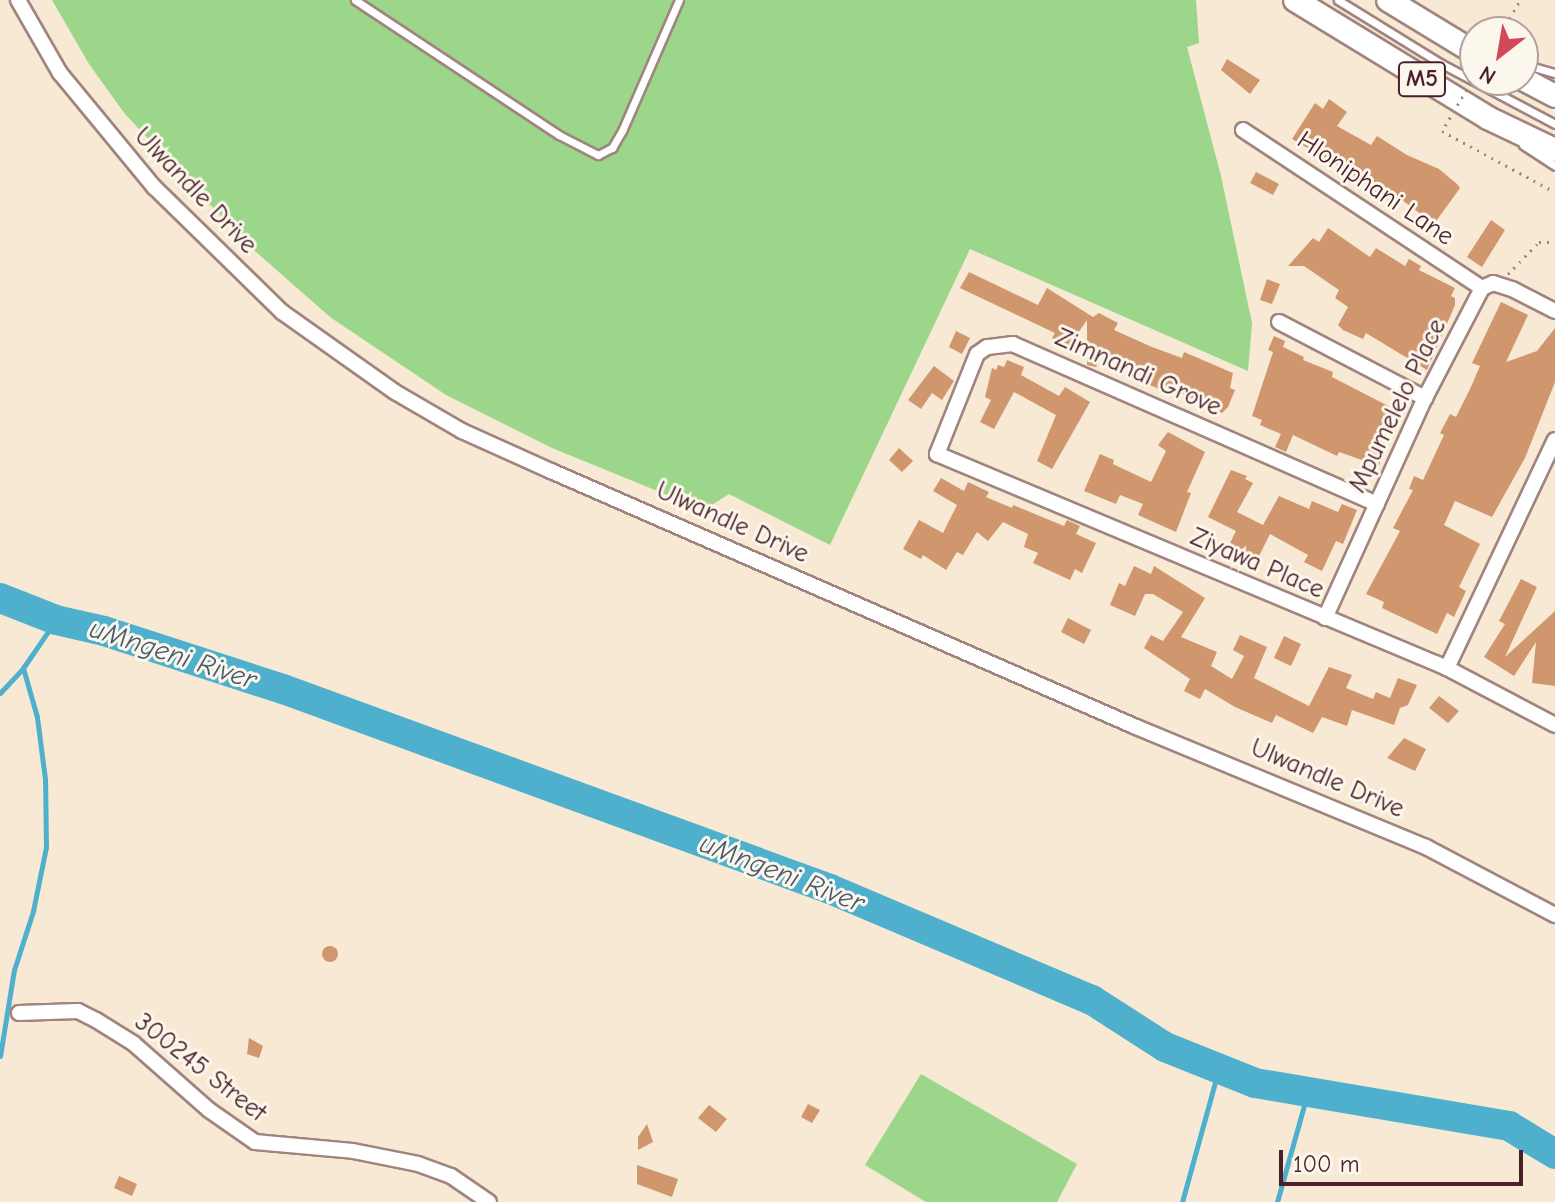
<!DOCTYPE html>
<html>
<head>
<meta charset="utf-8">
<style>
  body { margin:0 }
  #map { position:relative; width:1555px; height:1202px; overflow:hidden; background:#f7e9d3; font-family:"Comic Neue",sans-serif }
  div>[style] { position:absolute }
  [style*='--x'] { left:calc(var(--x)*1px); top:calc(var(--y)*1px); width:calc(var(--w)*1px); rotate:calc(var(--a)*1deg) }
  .green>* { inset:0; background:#9bd68a }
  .stream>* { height:5px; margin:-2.5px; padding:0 2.5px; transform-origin:2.5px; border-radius:2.5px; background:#4eb0cd }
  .river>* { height:30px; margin:-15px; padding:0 15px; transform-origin:15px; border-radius:15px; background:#4eb0cd }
  .building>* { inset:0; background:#d0976e }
  .round { border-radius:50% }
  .path>* { height:3px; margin-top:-1.5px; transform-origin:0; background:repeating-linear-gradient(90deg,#a0847f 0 2px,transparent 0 8px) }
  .roads { filter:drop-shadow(2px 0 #a0847f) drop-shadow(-2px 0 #a0847f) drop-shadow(0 2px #a0847f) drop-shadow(0 -2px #a0847f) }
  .service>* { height:7px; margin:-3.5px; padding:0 3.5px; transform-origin:3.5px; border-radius:3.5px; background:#fff }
  .minor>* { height:14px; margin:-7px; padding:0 7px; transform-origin:7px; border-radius:7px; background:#fff }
  .primary>* { height:22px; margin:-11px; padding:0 11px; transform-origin:11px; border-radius:11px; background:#fff }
  .path-bridge>* { height:3px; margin-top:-1.5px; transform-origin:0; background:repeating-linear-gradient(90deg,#a0847f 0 2px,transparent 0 8px) }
  span { translate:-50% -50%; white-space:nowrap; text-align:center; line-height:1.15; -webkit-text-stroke:6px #fbf7ec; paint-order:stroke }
  .shield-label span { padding:2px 6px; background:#fbf7ec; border:2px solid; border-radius:6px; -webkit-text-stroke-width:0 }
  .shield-label { font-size:24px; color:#4a1f2b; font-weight:700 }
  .street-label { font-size:26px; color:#4a1f2b }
  .water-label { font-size:28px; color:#4c596c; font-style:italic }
  .north { position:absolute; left:1459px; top:16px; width:80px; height:80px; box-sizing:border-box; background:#fbf7ec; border:2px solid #b4a19f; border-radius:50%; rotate:211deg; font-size:22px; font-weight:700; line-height:32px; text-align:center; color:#4a1f2b }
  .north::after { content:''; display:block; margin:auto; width:28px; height:36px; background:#d1495b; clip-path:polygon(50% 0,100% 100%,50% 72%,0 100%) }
  .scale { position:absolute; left:1279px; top:1150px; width:244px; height:36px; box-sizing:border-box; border:4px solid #4a1f2b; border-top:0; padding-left:10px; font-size:24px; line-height:28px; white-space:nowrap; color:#4a1f2b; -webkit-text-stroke:6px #fbf7ec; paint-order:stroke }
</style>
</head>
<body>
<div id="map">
  <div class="green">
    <i style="clip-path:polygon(52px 0,1196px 0,1199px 43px,1187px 47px,1221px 176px,1252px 323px,1248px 371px,970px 249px,830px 545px,729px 494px,704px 510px,552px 448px,446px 395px,330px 317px,247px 244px,125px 114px,89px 64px)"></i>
    <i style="clip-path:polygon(921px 1074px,1077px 1164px,1057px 1202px,926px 1202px,865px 1165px)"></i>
  </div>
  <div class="stream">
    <i style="--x:0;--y:693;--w:34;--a:-47"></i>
    <i style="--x:23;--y:668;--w:58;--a:-55.5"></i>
    <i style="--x:0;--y:1056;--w:87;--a:-80.8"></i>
    <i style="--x:14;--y:970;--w:62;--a:-72.1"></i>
    <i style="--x:33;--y:911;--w:65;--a:-78.5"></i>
    <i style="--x:46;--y:847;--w:68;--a:-90.8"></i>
    <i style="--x:45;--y:779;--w:63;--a:-97.4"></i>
    <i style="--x:37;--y:717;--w:51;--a:-105.9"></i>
    <i style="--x:1182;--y:1202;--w:139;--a:-74.6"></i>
    <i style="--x:1277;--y:1202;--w:115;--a:-74.4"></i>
  </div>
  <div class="river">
    <i style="--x:0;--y:598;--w:60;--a:21.4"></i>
    <i style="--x:56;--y:620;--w:49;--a:12.9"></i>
    <i style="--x:104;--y:631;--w:188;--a:18"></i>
    <i style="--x:283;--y:689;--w:582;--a:20.08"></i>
    <i style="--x:830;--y:889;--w:285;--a:23"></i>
    <i style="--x:1092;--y:1000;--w:87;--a:32.8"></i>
    <i style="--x:1165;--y:1047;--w:97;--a:21.8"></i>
    <i style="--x:1255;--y:1083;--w:258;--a:9.6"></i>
    <i style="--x:1509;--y:1126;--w:54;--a:31.3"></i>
  </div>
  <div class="building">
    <i style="clip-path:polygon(1227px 59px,1260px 80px,1250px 94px,1221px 70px)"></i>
    <i style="clip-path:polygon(1329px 99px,1347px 112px,1337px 126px,1371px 145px,1377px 136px,1407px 155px,1439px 169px,1457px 184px,1460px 188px,1434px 224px,1398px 197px,1393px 204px,1349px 172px,1292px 139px,1315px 103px,1323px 109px)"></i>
    <i style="clip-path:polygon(1256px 172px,1279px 184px,1273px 195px,1250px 183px)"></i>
    <i style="clip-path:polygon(1491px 220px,1505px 230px,1482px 267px,1467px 257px)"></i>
    <i style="clip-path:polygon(1328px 228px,1370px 257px,1376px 248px,1405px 266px,1409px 259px,1421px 266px,1419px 270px,1455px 288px,1451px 296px,1455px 298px,1455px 305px,1427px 370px,1366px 333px,1363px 339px,1343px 330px,1338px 325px,1348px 307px,1335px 298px,1339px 290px,1304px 266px,1288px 266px,1313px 238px,1319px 242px)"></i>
    <i style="clip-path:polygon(969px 272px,1038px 305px,1047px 288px,1093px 317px,1099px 313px,1118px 323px,1114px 330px,1152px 347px,1182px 358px,1184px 352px,1233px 373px,1230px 388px,1235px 390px,1228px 407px,1222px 413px,1166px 386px,1164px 391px,1138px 380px,1142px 370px,1103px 352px,1096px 367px,1087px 365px,1087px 320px,1069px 346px,1064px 346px,1052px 338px,1055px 333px,960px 288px)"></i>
    <i style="clip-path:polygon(1267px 279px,1280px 284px,1272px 304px,1260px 300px)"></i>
    <i style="clip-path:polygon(1501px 302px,1528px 315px,1506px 362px,1537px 351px,1555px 328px,1555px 382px,1525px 458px,1492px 517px,1455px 501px,1444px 525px,1480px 544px,1459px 587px,1466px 591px,1454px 617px,1447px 613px,1437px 634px,1382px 608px,1384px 602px,1366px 594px,1400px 531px,1393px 528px,1413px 490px,1409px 489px,1414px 476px,1423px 480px,1444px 435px,1440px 433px,1450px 414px,1456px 417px,1470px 389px,1480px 366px,1472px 363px)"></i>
    <i style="clip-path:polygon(956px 331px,970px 338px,962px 354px,949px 347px)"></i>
    <i style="clip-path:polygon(1274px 336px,1285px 341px,1283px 347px,1304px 357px,1303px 360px,1333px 372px,1332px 377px,1396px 410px,1382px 440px,1384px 450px,1379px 466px,1339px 452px,1337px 456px,1293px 435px,1286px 452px,1275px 447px,1281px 434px,1260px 425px,1262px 420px,1252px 416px,1273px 352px,1268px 350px)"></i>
    <i style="clip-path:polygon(1007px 360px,1024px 367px,1021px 375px,1059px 396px,1065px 387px,1090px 402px,1052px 469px,1037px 461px,1056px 415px,1014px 392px,994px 429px,980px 422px,991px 400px,985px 397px,992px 368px,996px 370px,998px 365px,1004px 367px)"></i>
    <i style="clip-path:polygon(934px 366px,954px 381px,942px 400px,932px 393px,921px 409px,908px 400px)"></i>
    <i style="clip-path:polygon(1168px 432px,1205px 452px,1187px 492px,1191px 493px,1176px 532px,1138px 515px,1143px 504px,1120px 495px,1116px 504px,1084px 491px,1100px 454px,1114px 460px,1113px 464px,1151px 482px,1166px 451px,1158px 445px)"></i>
    <i style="clip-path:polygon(899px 448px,913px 461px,902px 472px,889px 460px)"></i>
    <i style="clip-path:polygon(1231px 470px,1247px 476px,1245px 479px,1253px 483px,1237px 512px,1263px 525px,1279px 496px,1309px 509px,1312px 501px,1338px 512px,1342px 504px,1357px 510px,1343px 544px,1336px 541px,1322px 571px,1304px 562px,1308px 555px,1270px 534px,1256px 562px,1228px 547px,1236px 531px,1208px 517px)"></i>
    <i style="clip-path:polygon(941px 478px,964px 491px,968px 482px,989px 492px,986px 497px,1012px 508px,1013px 505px,1064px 526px,1067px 520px,1080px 526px,1076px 534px,1096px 543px,1082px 573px,1075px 569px,1070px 580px,1033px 563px,1038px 553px,1024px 547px,1028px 534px,1003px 522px,988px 541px,977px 532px,963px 555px,957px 552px,946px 570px,923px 555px,921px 559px,903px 549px,919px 520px,943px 533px,957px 505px,933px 491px)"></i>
    <i style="clip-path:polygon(1134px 566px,1151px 574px,1154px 566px,1205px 598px,1181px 637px,1217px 652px,1211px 666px,1232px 679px,1244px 656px,1233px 650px,1240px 635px,1267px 647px,1254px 678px,1309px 706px,1329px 667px,1352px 675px,1346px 688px,1373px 699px,1376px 692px,1390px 698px,1398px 678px,1417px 685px,1408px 705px,1400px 708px,1394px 725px,1352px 710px,1347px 726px,1322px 717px,1313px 733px,1276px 715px,1272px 723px,1235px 707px,1205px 689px,1200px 699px,1184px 691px,1190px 679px,1144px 648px,1151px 635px,1163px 641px,1183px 612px,1153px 594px,1145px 594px,1135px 616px,1110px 605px,1119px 583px,1125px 586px)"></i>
    <i style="clip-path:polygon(1521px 579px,1537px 587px,1505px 657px,1555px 611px,1555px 686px,1532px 683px,1536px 642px,1514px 676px,1484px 657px,1505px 624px,1499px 621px)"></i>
    <i style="clip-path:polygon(1068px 618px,1091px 630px,1084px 644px,1061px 632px)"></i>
    <i style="clip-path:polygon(1284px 636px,1301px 644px,1291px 666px,1274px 658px)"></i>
    <i style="clip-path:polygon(1439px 696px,1459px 711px,1448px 723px,1429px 708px)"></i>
    <i style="clip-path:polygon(1404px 738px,1426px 749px,1415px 771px,1387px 758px)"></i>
    <i class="round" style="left:322px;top:946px;width:16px;height:16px"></i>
    <i style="clip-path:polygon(249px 1038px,263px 1046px,259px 1058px,247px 1054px)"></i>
    <i style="clip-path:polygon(808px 1104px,820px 1110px,812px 1123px,801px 1117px)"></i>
    <i style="clip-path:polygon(709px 1105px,727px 1119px,716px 1132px,698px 1118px)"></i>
    <i style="clip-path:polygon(647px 1124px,653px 1142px,638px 1150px,638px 1137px)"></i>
    <i style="clip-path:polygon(637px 1165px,678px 1179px,672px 1197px,637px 1184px)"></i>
    <i style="clip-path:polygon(119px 1176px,137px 1184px,132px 1196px,114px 1188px)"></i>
  </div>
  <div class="path">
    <i style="--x:1501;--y:32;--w:37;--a:-59"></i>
    <i style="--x:1508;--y:274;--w:45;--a:-45.9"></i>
    <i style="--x:1539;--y:242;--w:16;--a:0"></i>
  </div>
  <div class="roads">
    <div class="service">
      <i style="--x:355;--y:0;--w:245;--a:33.5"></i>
      <i style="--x:559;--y:135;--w:44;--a:27.1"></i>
      <i style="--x:598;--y:155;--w:16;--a:-27"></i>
      <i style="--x:612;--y:148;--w:20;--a:-60"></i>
      <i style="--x:622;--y:131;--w:143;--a:-66.5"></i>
      <i style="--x:1338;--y:0;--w:120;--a:31.7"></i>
      <i style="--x:1440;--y:63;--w:130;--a:27.9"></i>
      <i style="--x:1523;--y:64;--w:33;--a:16"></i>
      <i style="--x:1523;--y:145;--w:38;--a:33"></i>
    </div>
    <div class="minor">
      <i style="--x:18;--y:0;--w:84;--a:60.1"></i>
      <i style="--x:60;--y:73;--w:148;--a:50.5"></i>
      <i style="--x:154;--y:187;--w:179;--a:44.3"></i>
      <i style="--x:282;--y:312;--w:138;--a:35.3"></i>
      <i style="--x:395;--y:392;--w:78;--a:30.2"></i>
      <i style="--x:462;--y:431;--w:98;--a:24.2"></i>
      <i style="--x:551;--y:471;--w:639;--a:23.63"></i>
      <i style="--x:1136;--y:727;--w:314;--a:22.5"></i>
      <i style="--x:1426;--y:847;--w:146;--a:27.8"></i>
      <i style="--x:1243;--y:130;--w:287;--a:33.5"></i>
      <i style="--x:1279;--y:322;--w:165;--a:27.5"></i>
      <i style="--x:1377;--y:504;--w:398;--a:-156.3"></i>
      <i style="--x:1013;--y:344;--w:26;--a:173"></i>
      <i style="--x:987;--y:347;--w:12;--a:145"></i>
      <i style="--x:977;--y:354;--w:108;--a:111.8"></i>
      <i style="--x:937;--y:454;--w:553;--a:22.76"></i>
      <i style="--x:1447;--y:668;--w:122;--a:27.8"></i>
      <i style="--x:1325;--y:618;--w:242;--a:-65.6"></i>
      <i style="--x:1425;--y:398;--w:124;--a:-62.6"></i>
      <i style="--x:1482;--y:288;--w:12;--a:-24"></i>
      <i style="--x:1493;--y:283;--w:20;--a:18"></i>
      <i style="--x:1512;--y:289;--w:48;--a:27.1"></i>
      <i style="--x:1447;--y:668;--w:252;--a:-64.7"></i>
      <i style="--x:19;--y:1013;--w:59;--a:-1.9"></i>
      <i style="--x:78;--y:1011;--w:20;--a:27"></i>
      <i style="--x:96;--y:1020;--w:44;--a:31.9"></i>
      <i style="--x:133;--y:1043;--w:101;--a:41.4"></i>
      <i style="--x:209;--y:1110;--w:56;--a:34.8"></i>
      <i style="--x:255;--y:1142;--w:98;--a:5.2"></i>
      <i style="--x:353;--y:1151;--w:66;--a:11.3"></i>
      <i style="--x:418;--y:1164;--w:35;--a:20"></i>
      <i style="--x:451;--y:1176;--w:46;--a:34.4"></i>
    </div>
    <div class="primary">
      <i style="--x:1295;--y:0;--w:226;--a:31.4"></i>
      <i style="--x:1488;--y:118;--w:74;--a:25.5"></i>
      <i style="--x:1388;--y:0;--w:102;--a:31.3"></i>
      <i style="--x:1523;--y:79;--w:36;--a:28"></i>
    </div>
  </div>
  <div class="path-bridge">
    <i style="--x:1475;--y:76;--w:64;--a:121"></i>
    <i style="--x:1442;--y:131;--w:128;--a:28.4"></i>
  </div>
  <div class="shield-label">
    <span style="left:1422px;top:79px">M5</span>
  </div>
  <div class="street-label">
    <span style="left:1375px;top:189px;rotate:34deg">Hloniphani Lane</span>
    <span style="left:195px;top:191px;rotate:46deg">Ulwandle Drive</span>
    <span style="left:1138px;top:373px;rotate:24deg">Zimnandi Grove</span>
    <span style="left:1398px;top:406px;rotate:-64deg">Mpumelelo Place</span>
    <span style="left:732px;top:523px;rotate:24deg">Ulwandle Drive</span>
    <span style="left:1257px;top:564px;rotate:23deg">Ziyawa Place</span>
    <span style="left:1327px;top:779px;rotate:23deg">Ulwandle Drive</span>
    <span style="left:200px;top:1068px;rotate:38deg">300245 Street</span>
  </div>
  <div class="water-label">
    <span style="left:173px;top:654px;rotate:18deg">uMngeni River</span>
    <span style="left:782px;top:873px;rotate:21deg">uMngeni River</span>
  </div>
  <div class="north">N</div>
  <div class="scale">100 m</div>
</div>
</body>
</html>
